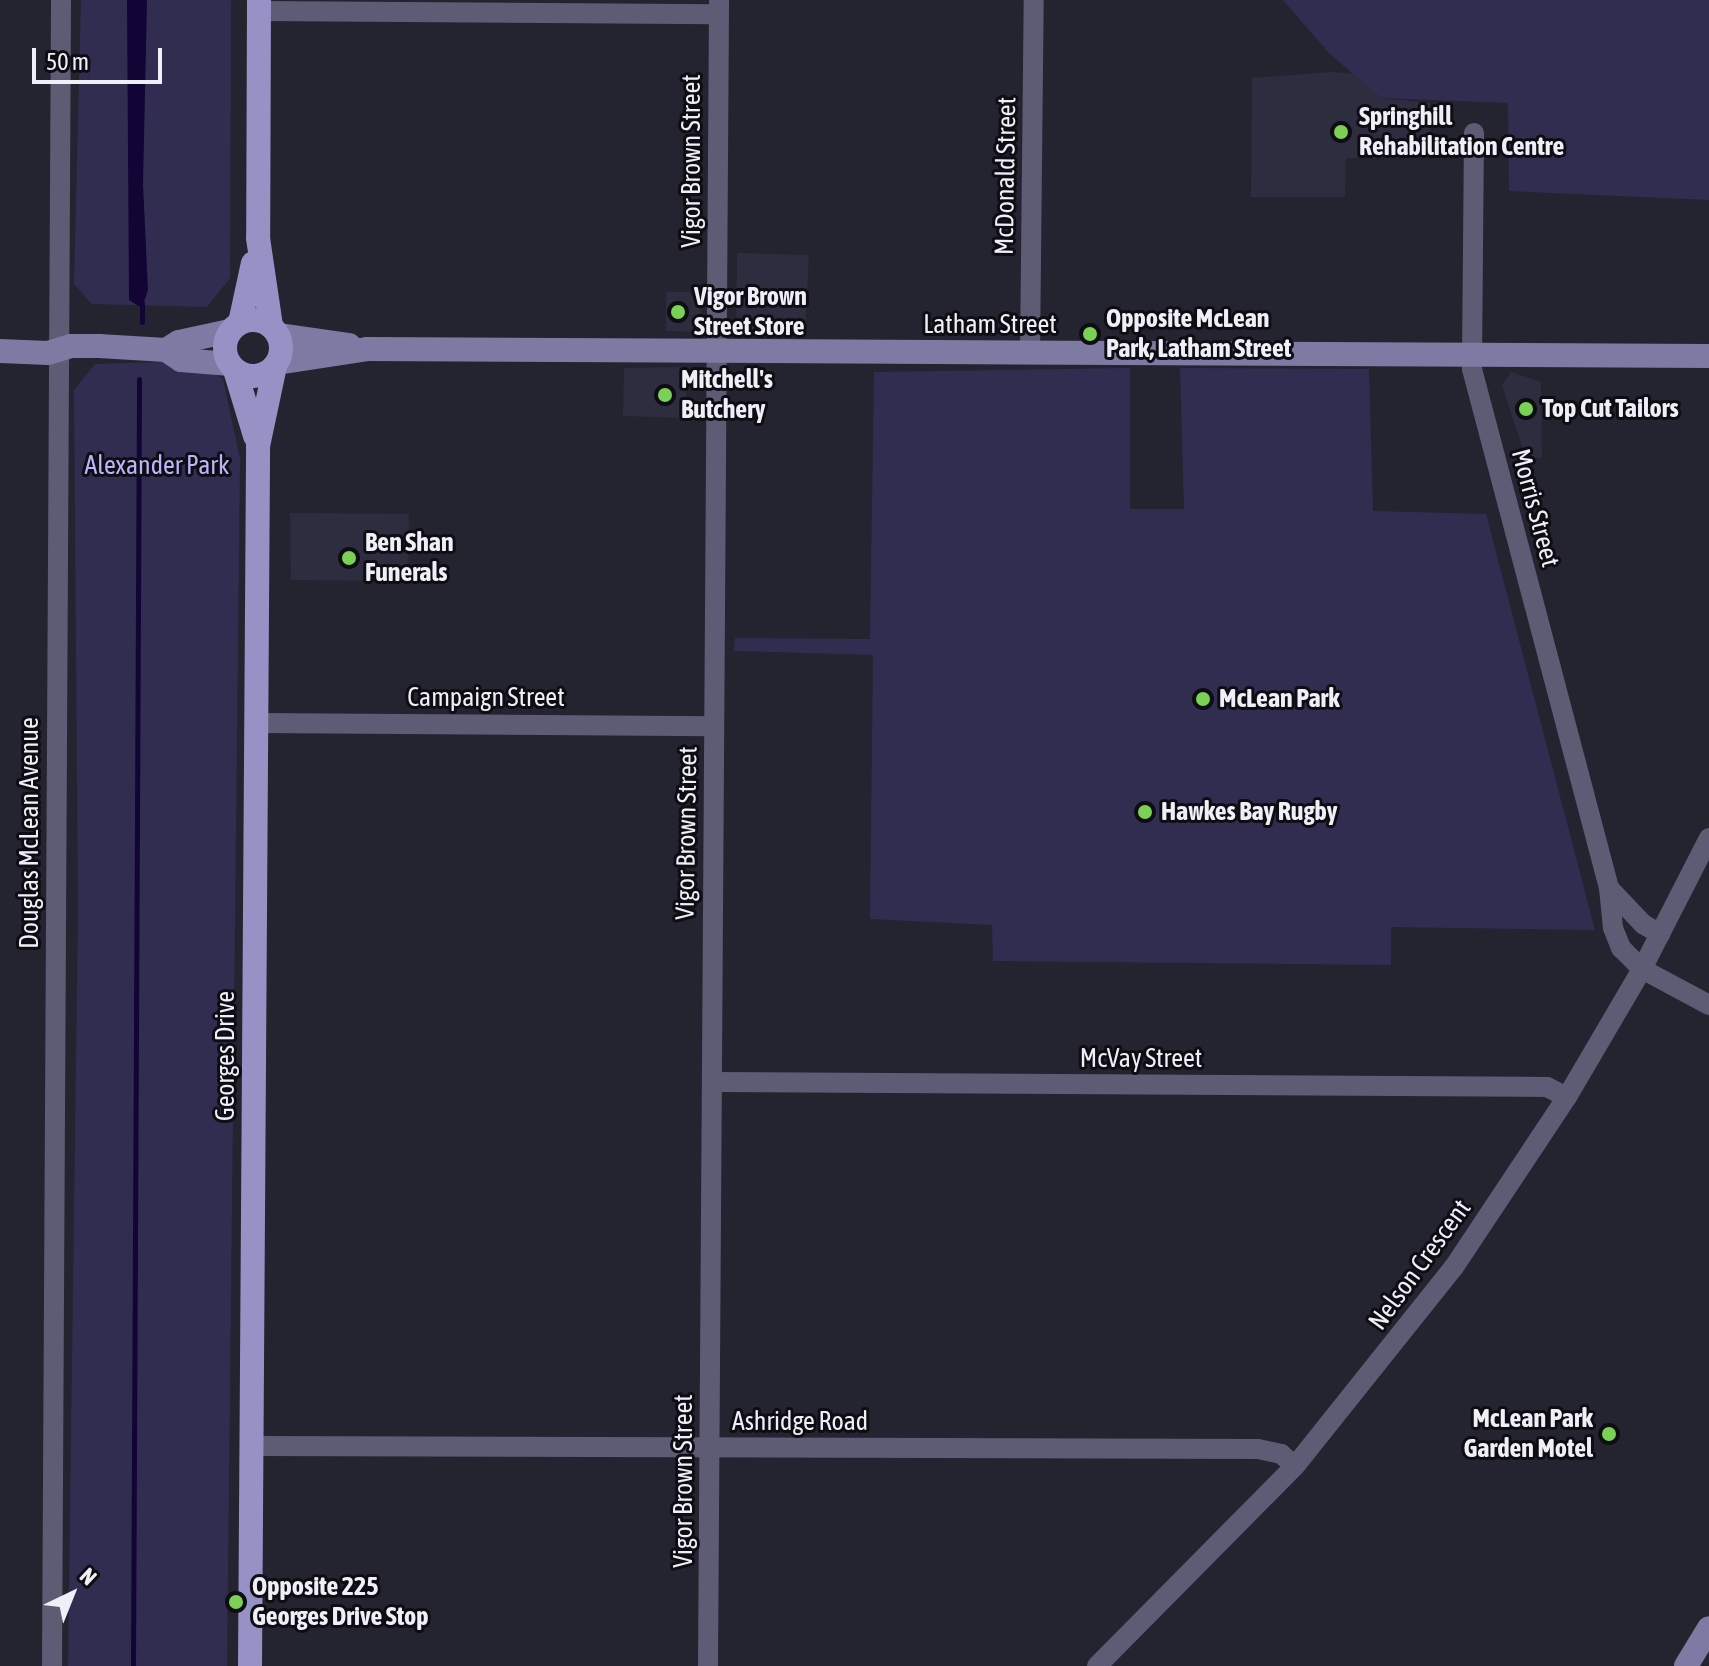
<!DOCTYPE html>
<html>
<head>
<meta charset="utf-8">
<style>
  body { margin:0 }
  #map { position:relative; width:1709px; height:1666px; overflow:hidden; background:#242330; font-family:"Asap Condensed",sans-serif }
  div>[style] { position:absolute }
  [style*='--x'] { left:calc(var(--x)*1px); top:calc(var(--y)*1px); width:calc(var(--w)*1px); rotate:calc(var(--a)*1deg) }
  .built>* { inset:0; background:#2e2d3f }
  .green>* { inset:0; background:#312d51 }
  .water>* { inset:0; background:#120435 }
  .stream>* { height:5px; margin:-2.5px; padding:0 2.5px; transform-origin:2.5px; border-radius:2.5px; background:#120435 }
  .street>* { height:20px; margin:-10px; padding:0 10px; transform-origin:10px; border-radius:10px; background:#5e5c75 }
  .secondary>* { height:24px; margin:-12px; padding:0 12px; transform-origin:12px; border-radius:12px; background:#7d7ba3 }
  .primary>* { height:24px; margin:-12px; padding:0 12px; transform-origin:12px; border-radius:12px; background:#9692c6 }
  .primary>.ring { margin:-12px; padding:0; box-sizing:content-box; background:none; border:24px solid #9692c6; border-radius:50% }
  .dots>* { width:22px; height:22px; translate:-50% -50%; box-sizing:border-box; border:4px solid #0e0d13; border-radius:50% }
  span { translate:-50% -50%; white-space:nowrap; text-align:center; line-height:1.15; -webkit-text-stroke:6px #0e0d13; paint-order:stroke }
  .poi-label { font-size:26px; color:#efeff7; font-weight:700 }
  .left { translate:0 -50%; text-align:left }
  .right { translate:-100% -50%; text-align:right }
  .street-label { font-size:26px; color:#efeff7 }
  .park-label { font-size:26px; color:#bab5f8 }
  .north { position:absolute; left:32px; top:1554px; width:80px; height:80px; -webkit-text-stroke:6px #0e0d13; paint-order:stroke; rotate:43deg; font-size:22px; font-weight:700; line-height:32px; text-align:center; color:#efeff7 }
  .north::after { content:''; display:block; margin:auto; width:28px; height:36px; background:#efeff7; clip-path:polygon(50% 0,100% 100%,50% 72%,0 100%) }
  .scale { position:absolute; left:32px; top:48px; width:130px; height:36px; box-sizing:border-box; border:4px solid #efeff7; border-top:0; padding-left:10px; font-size:24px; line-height:28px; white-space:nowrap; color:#efeff7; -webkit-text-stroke:6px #0e0d13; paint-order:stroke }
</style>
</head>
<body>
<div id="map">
  <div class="built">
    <i style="clip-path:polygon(1332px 72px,1353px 74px,1381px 98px,1430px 103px,1430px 158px,1346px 158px,1345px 197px,1251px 197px,1252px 78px)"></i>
    <i style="clip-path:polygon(737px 253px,809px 255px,805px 332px,736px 329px)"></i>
    <i style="clip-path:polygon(666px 292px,690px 292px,702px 313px,691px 332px,666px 331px)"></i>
    <i style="clip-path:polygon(681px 367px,686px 371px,686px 418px,623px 416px,624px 368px)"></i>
    <i style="clip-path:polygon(1511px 372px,1541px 382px,1542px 458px,1526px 459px,1502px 385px)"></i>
    <i style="clip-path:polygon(290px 513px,409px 514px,408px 581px,291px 580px)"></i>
  </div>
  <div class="green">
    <i style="clip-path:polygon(81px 0,231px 0,230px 278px,207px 307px,92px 304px,74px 284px)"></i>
    <i style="clip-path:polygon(1283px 0,1709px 0,1709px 200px,1509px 191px,1508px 103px,1381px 98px,1329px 53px)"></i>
    <i style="clip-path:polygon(194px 361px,223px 379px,240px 459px,227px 1666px,68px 1666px,78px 911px,74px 390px,95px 364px)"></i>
    <i style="clip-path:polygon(1130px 368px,1130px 509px,1184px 509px,1180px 368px,1369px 369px,1373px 511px,1486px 514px,1595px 930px,1391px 927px,1391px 965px,993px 961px,992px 925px,870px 919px,873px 655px,734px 651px,735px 638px,870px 639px,874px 372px)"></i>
  </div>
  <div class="water">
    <i style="clip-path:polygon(127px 0,147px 0,143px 184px,148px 290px,142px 308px,129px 300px)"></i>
  </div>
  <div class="stream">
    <i style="--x:142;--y:303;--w:19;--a:90"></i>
    <i style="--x:133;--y:1666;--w:1287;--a:-89.73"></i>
  </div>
  <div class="street">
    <i style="--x:259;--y:11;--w:459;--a:0.4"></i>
    <i style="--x:1474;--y:133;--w:236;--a:90.5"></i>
    <i style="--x:1472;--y:369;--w:537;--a:75.21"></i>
    <i style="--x:1609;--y:888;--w:40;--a:84.3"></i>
    <i style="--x:1613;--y:928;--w:22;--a:68"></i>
    <i style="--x:1621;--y:948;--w:30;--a:45"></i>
    <i style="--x:1642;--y:969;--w:76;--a:28.2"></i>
    <i style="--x:1030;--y:354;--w:354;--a:-89.4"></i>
    <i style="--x:256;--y:723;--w:458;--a:0.4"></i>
    <i style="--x:1609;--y:888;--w:50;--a:46.6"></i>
    <i style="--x:1643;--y:924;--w:20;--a:30"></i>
    <i style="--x:713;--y:1082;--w:834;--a:0.34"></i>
    <i style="--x:1547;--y:1087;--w:22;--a:27"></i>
    <i style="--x:252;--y:1446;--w:1006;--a:0.17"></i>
    <i style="--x:1258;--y:1449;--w:24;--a:12"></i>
    <i style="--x:1281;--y:1454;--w:18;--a:41"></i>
    <i style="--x:52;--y:1666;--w:1666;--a:-89.69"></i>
    <i style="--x:708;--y:1666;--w:1666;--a:-89.62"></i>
    <i style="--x:1097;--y:1666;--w:281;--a:-45.3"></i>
    <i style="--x:1295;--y:1466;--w:255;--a:-51.4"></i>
    <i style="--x:1454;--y:1267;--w:204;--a:-56.4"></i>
    <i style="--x:1567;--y:1097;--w:148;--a:-59.6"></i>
    <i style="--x:1642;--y:969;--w:147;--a:-62.9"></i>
  </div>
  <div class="secondary">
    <i style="--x:278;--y:335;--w:72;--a:8"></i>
    <i style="--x:166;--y:350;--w:15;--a:-32"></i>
    <i style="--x:179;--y:342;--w:52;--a:-12.2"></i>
    <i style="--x:0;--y:351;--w:48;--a:2.4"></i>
    <i style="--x:48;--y:353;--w:24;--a:-17"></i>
    <i style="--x:71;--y:346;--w:28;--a:0"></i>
    <i style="--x:99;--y:346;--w:67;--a:3.4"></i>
    <i style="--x:166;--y:350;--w:18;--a:34"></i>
    <i style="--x:181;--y:360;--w:49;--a:4.7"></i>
    <i style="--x:277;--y:363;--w:91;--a:-8.8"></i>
    <i style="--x:367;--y:349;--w:1342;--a:0.3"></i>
    <i style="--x:1686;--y:1666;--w:44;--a:-58.8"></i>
  </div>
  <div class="primary">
    <i style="--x:259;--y:0;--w:238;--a:90.2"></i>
    <i style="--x:258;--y:238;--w:89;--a:81.6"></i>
    <i class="ring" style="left:225px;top:320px;width:32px;height:32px"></i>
    <i style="--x:240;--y:323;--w:61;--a:-77.8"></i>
    <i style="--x:235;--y:370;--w:69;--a:73.1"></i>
    <i style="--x:250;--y:1666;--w:1220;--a:-89.62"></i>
    <i style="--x:258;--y:446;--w:82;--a:-78"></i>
  </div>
  <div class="dots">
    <i style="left:1341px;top:132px;background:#7bd156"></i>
    <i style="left:678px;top:312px;background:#7bd156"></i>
    <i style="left:1090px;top:334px;background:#7bd156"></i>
    <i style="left:665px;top:395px;background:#7bd156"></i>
    <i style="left:1526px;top:409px;background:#7bd156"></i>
    <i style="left:349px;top:558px;background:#7bd156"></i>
    <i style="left:1203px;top:699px;background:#7bd156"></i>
    <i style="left:1145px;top:812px;background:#7bd156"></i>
    <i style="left:1609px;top:1434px;background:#7bd156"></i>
    <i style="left:236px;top:1602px;background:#7bd156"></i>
  </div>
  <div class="poi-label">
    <span class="left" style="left:1359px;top:132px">Springhill<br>Rehabilitation Centre</span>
    <span class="left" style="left:694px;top:312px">Vigor Brown<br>Street Store</span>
    <span class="left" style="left:1106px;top:334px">Opposite McLean<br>Park, Latham Street</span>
    <span class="left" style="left:681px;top:395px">Mitchell's<br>Butchery</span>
    <span class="left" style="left:1542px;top:409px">Top Cut Tailors</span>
    <span class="left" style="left:365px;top:558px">Ben Shan<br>Funerals</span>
    <span class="left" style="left:1219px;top:699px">McLean Park</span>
    <span class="left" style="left:1161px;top:812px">Hawkes Bay Rugby</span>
    <span class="right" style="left:1593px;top:1434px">McLean Park<br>Garden Motel</span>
    <span class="left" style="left:252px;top:1602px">Opposite 225<br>Georges Drive Stop</span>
  </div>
  <div class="street-label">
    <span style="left:692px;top:161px;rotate:-90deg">Vigor Brown Street</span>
    <span style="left:1006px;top:176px;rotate:-89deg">McDonald Street</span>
    <span style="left:990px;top:325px">Latham Street</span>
    <span style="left:1535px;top:508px;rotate:75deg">Morris Street</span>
    <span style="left:486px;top:698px">Campaign Street</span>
    <span style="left:30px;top:833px;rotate:-90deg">Douglas McLean Avenue</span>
    <span style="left:687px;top:833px;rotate:-89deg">Vigor Brown Street</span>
    <span style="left:226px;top:1056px;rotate:-90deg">Georges Drive</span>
    <span style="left:1141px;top:1059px">McVay Street</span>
    <span style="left:1420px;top:1265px;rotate:-54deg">Nelson Crescent</span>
    <span style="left:800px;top:1422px">Ashridge Road</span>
    <span style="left:684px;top:1481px;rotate:-90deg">Vigor Brown Street</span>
  </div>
  <div class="park-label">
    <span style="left:157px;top:466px">Alexander Park</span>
  </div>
  <div class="north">N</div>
  <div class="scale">50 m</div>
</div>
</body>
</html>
